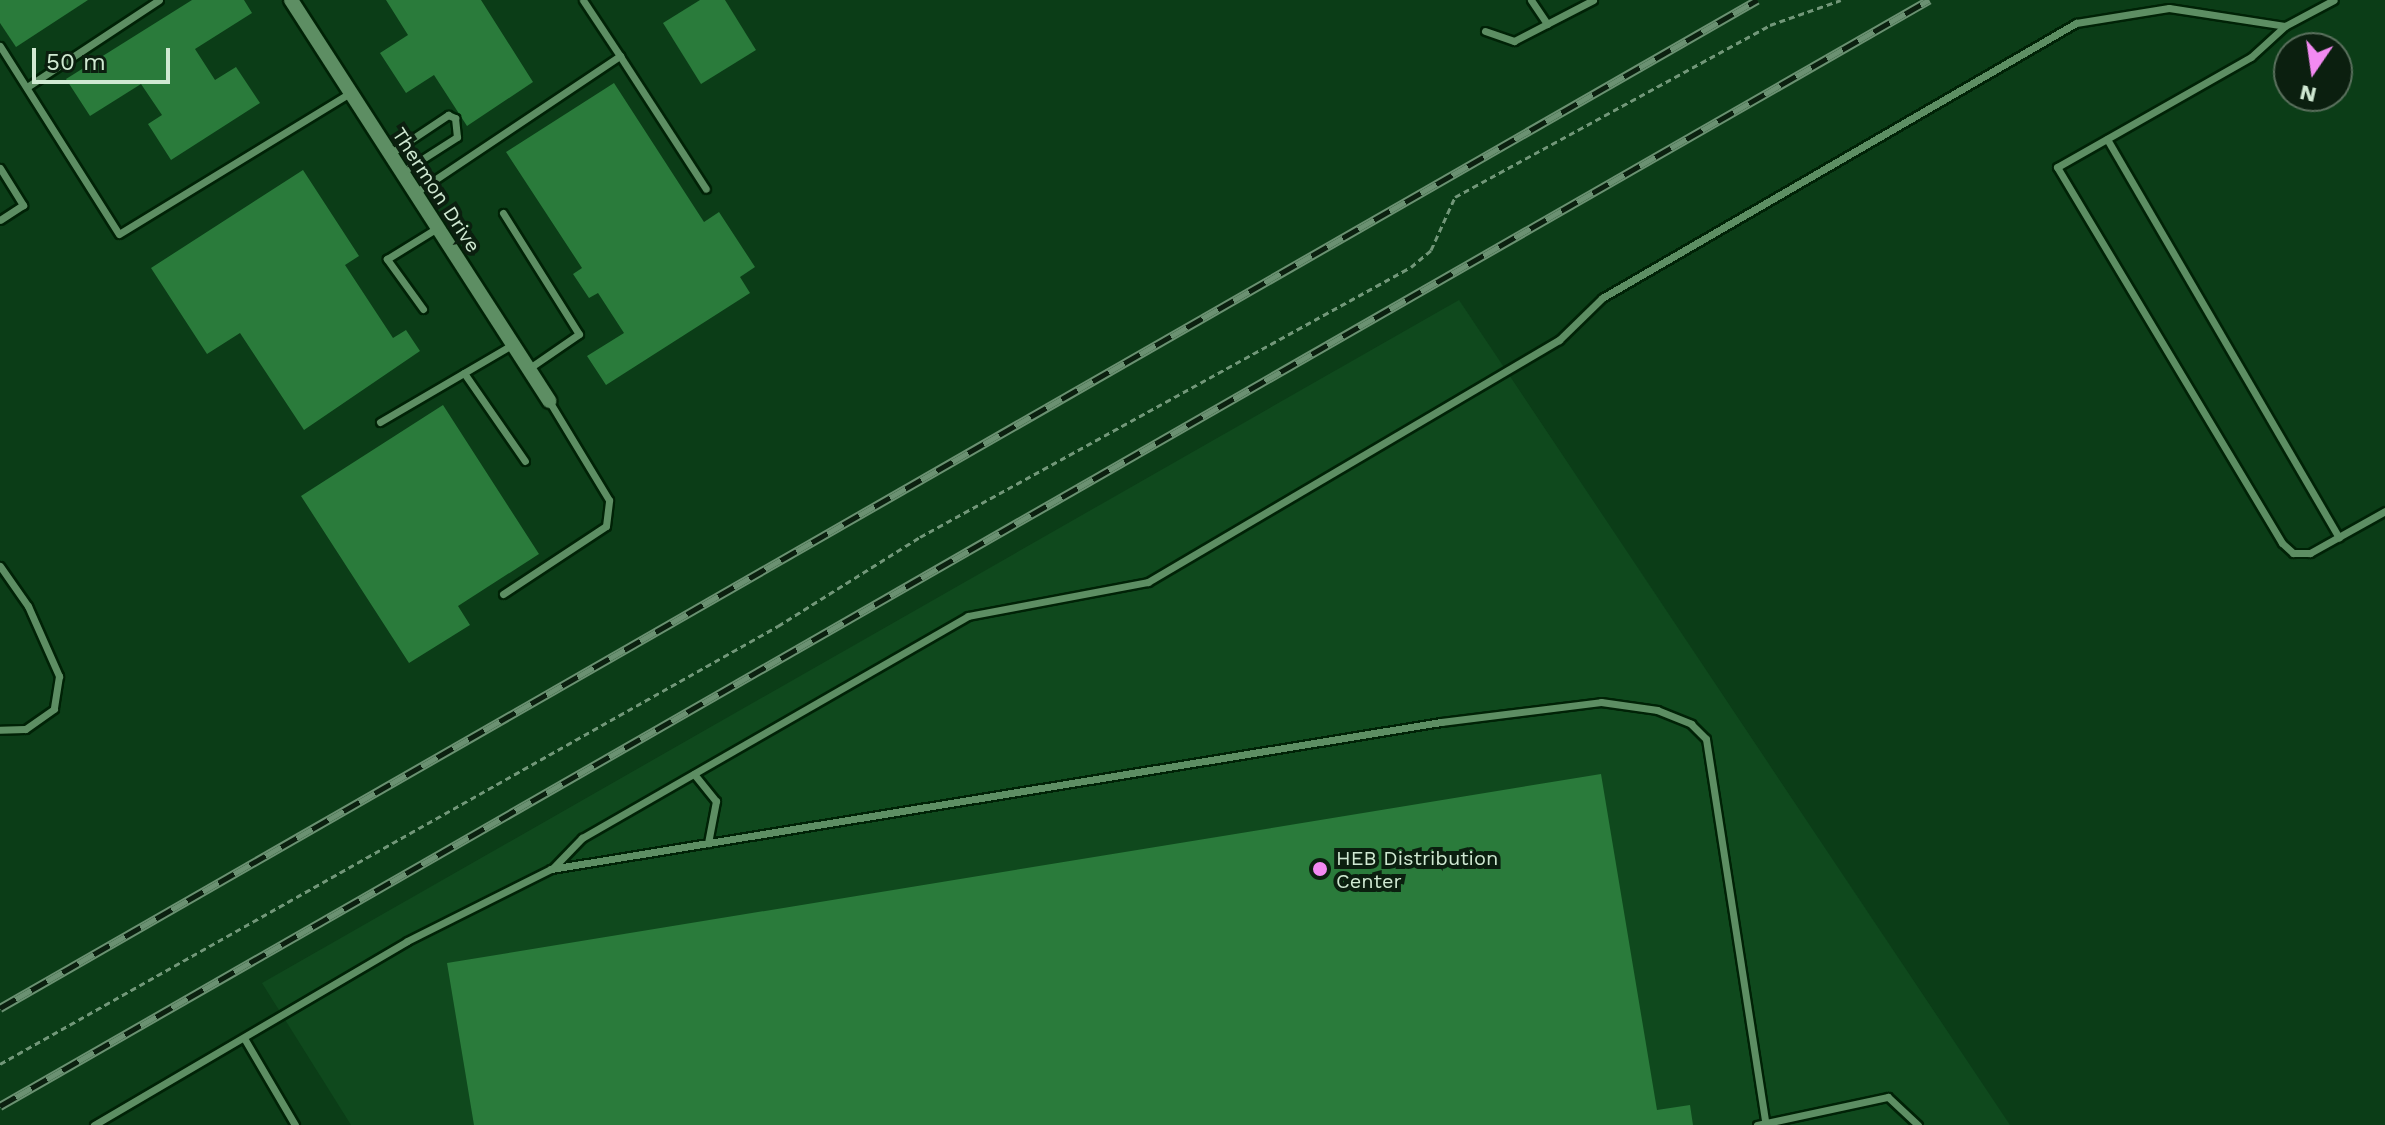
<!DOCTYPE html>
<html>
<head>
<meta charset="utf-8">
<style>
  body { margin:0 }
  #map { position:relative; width:2385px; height:1125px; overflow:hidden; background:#0b3d17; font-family:"Work Sans",sans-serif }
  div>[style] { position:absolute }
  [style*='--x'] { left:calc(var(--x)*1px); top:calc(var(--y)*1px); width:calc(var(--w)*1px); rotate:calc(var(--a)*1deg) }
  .built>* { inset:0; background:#0f491d }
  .building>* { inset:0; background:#2a7b3b }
  .path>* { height:3px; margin-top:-1.5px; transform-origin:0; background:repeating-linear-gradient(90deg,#729779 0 6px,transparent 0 10px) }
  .roads { filter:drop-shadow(2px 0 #002206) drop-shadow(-2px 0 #002206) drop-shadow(0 2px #002206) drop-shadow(0 -2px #002206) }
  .lane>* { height:7px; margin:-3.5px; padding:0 3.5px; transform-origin:3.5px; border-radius:3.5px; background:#5d8e63 }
  .street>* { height:14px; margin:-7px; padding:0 7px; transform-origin:7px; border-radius:7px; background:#5d8e63 }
  .rail>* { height:9px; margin-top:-4.5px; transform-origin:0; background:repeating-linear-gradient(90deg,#0b1f0f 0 18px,#6b9172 0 36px); box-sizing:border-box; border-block:2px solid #6b9172 }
  .dots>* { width:22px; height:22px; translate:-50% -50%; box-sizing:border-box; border:4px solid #0b1f0f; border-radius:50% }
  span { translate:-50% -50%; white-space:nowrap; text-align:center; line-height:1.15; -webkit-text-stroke:8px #0b1f0f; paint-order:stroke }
  .street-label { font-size:20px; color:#d0e9d2 }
  .poi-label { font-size:20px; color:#d0e9d2 }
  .left { translate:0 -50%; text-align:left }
  .north { position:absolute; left:2273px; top:32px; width:80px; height:80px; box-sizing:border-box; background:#0b1f0f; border:2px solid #5a705d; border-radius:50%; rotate:193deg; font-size:22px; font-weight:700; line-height:32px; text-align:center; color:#d0e9d2 }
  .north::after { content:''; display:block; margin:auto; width:28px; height:36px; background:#f38af2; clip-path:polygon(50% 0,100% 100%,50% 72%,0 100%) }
  .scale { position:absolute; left:32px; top:48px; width:138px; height:36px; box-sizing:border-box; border:4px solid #d0e9d2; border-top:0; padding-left:10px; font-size:24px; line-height:28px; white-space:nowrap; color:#d0e9d2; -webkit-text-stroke:6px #0b1f0f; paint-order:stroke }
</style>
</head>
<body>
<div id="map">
  <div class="built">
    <i style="clip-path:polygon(1459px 300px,2010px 1125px,351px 1125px,262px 983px)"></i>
  </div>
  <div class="building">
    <i style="clip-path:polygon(0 0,88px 0,16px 47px,0 23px)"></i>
    <i style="clip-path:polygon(192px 0,244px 0,252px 13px,195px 49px,215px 80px,236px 67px,260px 103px,171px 160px,148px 124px,162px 115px,141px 84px,90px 116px,66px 79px)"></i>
    <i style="clip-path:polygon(386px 0,481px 0,533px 82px,467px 126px,434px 75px,406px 93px,380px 53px,408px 35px)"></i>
    <i style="clip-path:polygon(700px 0,725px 0,756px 50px,701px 84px,663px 23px)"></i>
    <i style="clip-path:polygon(614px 83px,704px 222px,719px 212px,755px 267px,740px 277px,750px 293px,606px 385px,587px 356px,624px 333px,598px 293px,589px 298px,573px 274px,582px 268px,506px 152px)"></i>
    <i style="clip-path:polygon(303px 170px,359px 256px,345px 265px,393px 338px,406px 330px,420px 351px,304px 430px,240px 333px,207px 354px,151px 268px)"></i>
    <i style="clip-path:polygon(443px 405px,539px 554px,458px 606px,470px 625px,409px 663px,301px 496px)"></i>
    <i style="clip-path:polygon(1601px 774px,1657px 1110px,1690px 1105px,1693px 1125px,474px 1125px,447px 963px)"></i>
  </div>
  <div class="path">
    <i style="--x:0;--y:1064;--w:893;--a:-29.38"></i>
    <i style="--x:778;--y:626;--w:168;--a:-32.1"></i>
    <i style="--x:920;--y:537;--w:560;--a:-28.81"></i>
    <i style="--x:1411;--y:267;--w:26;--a:-40"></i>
    <i style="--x:1431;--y:250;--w:58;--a:-65.6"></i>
    <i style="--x:1455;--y:197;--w:359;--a:-28.6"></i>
    <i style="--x:1770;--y:25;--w:75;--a:-19.4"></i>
  </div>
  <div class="roads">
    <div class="lane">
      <i style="--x:1531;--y:0;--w:29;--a:56"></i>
      <i style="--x:2285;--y:26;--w:46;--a:137.6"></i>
      <i style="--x:2251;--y:57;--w:223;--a:150.4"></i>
      <i style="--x:2057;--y:167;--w:438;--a:59.1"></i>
      <i style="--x:2282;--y:543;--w:15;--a:42"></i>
      <i style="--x:2293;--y:553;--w:17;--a:0"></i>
      <i style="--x:2310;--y:553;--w:86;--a:-29.2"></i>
      <i style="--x:1485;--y:31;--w:31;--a:19"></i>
      <i style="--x:1514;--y:41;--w:89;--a:-27.4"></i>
      <i style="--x:0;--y:46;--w:222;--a:57.7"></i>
      <i style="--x:119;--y:234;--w:271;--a:-31.4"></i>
      <i style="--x:620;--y:56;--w:158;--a:57.1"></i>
      <i style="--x:27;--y:87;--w:158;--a:-33.4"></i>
      <i style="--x:2107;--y:139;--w:461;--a:59.8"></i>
      <i style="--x:391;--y:153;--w:69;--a:-33.7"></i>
      <i style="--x:448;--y:115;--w:8;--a:23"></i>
      <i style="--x:455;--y:118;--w:19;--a:84"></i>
      <i style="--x:457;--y:137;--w:65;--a:147.5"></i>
      <i style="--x:0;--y:168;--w:44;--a:58.1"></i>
      <i style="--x:23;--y:205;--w:27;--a:147"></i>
      <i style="--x:415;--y:193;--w:247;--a:-33.8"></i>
      <i style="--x:620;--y:56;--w:67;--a:-123.5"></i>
      <i style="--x:503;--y:213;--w:143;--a:57.9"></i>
      <i style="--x:579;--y:334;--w:62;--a:145.5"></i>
      <i style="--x:423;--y:309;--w:62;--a:-125.8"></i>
      <i style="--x:387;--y:259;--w:59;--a:-31.8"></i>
      <i style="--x:464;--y:373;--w:107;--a:55.3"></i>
      <i style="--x:380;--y:422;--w:153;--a:-30.3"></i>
      <i style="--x:0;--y:566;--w:49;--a:55"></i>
      <i style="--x:28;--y:606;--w:77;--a:66.1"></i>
      <i style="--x:59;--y:676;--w:33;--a:99"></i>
      <i style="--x:54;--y:709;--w:35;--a:145"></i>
      <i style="--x:25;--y:729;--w:25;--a:178"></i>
      <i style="--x:503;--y:594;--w:123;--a:-33.4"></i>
      <i style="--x:606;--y:526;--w:26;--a:-83"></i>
      <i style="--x:609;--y:500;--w:116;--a:-121.2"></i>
      <i style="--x:694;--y:774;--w:35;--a:51"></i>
      <i style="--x:716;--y:801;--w:43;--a:100.8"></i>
      <i style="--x:553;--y:868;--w:42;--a:-46"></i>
      <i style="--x:582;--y:838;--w:445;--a:-29.9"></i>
      <i style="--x:968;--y:616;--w:183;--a:-10.7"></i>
      <i style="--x:1148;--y:582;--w:477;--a:-30.5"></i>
      <i style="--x:1559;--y:340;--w:60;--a:-44.3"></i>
      <i style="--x:1602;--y:298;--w:548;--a:-30.12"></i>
      <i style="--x:2076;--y:23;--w:94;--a:-9.2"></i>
      <i style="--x:2169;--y:8;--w:117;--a:8.8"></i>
      <i style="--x:2285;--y:26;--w:55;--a:-28"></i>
      <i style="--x:244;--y:1038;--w:101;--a:59.6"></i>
      <i style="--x:94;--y:1125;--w:363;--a:-30.4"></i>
      <i style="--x:407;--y:941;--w:161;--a:-26.6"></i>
      <i style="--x:551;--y:869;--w:902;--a:-9.38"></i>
      <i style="--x:1441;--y:722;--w:161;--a:-7.1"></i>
      <i style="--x:1601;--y:702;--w:57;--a:8.1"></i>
      <i style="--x:1657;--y:710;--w:37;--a:22"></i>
      <i style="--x:1691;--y:724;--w:21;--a:45"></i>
      <i style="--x:1706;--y:739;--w:385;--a:81.2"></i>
      <i style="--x:1757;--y:1125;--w:134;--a:-12.1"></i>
      <i style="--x:1888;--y:1097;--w:41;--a:43"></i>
    </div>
    <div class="street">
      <i style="--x:291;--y:0;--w:477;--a:57.2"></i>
    </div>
  </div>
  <div class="rail">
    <i style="--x:0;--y:1008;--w:2026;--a:-29.84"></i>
    <i style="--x:0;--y:1106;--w:2224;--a:-29.83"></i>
  </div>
  <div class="dots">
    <i style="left:1320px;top:869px;background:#f38af2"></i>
  </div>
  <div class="street-label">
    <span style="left:436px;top:190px;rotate:57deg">Thermon Drive</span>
  </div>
  <div class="poi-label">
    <span class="left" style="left:1336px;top:870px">HEB Distribution<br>Center</span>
  </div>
  <div class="north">N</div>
  <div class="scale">50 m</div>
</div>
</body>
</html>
